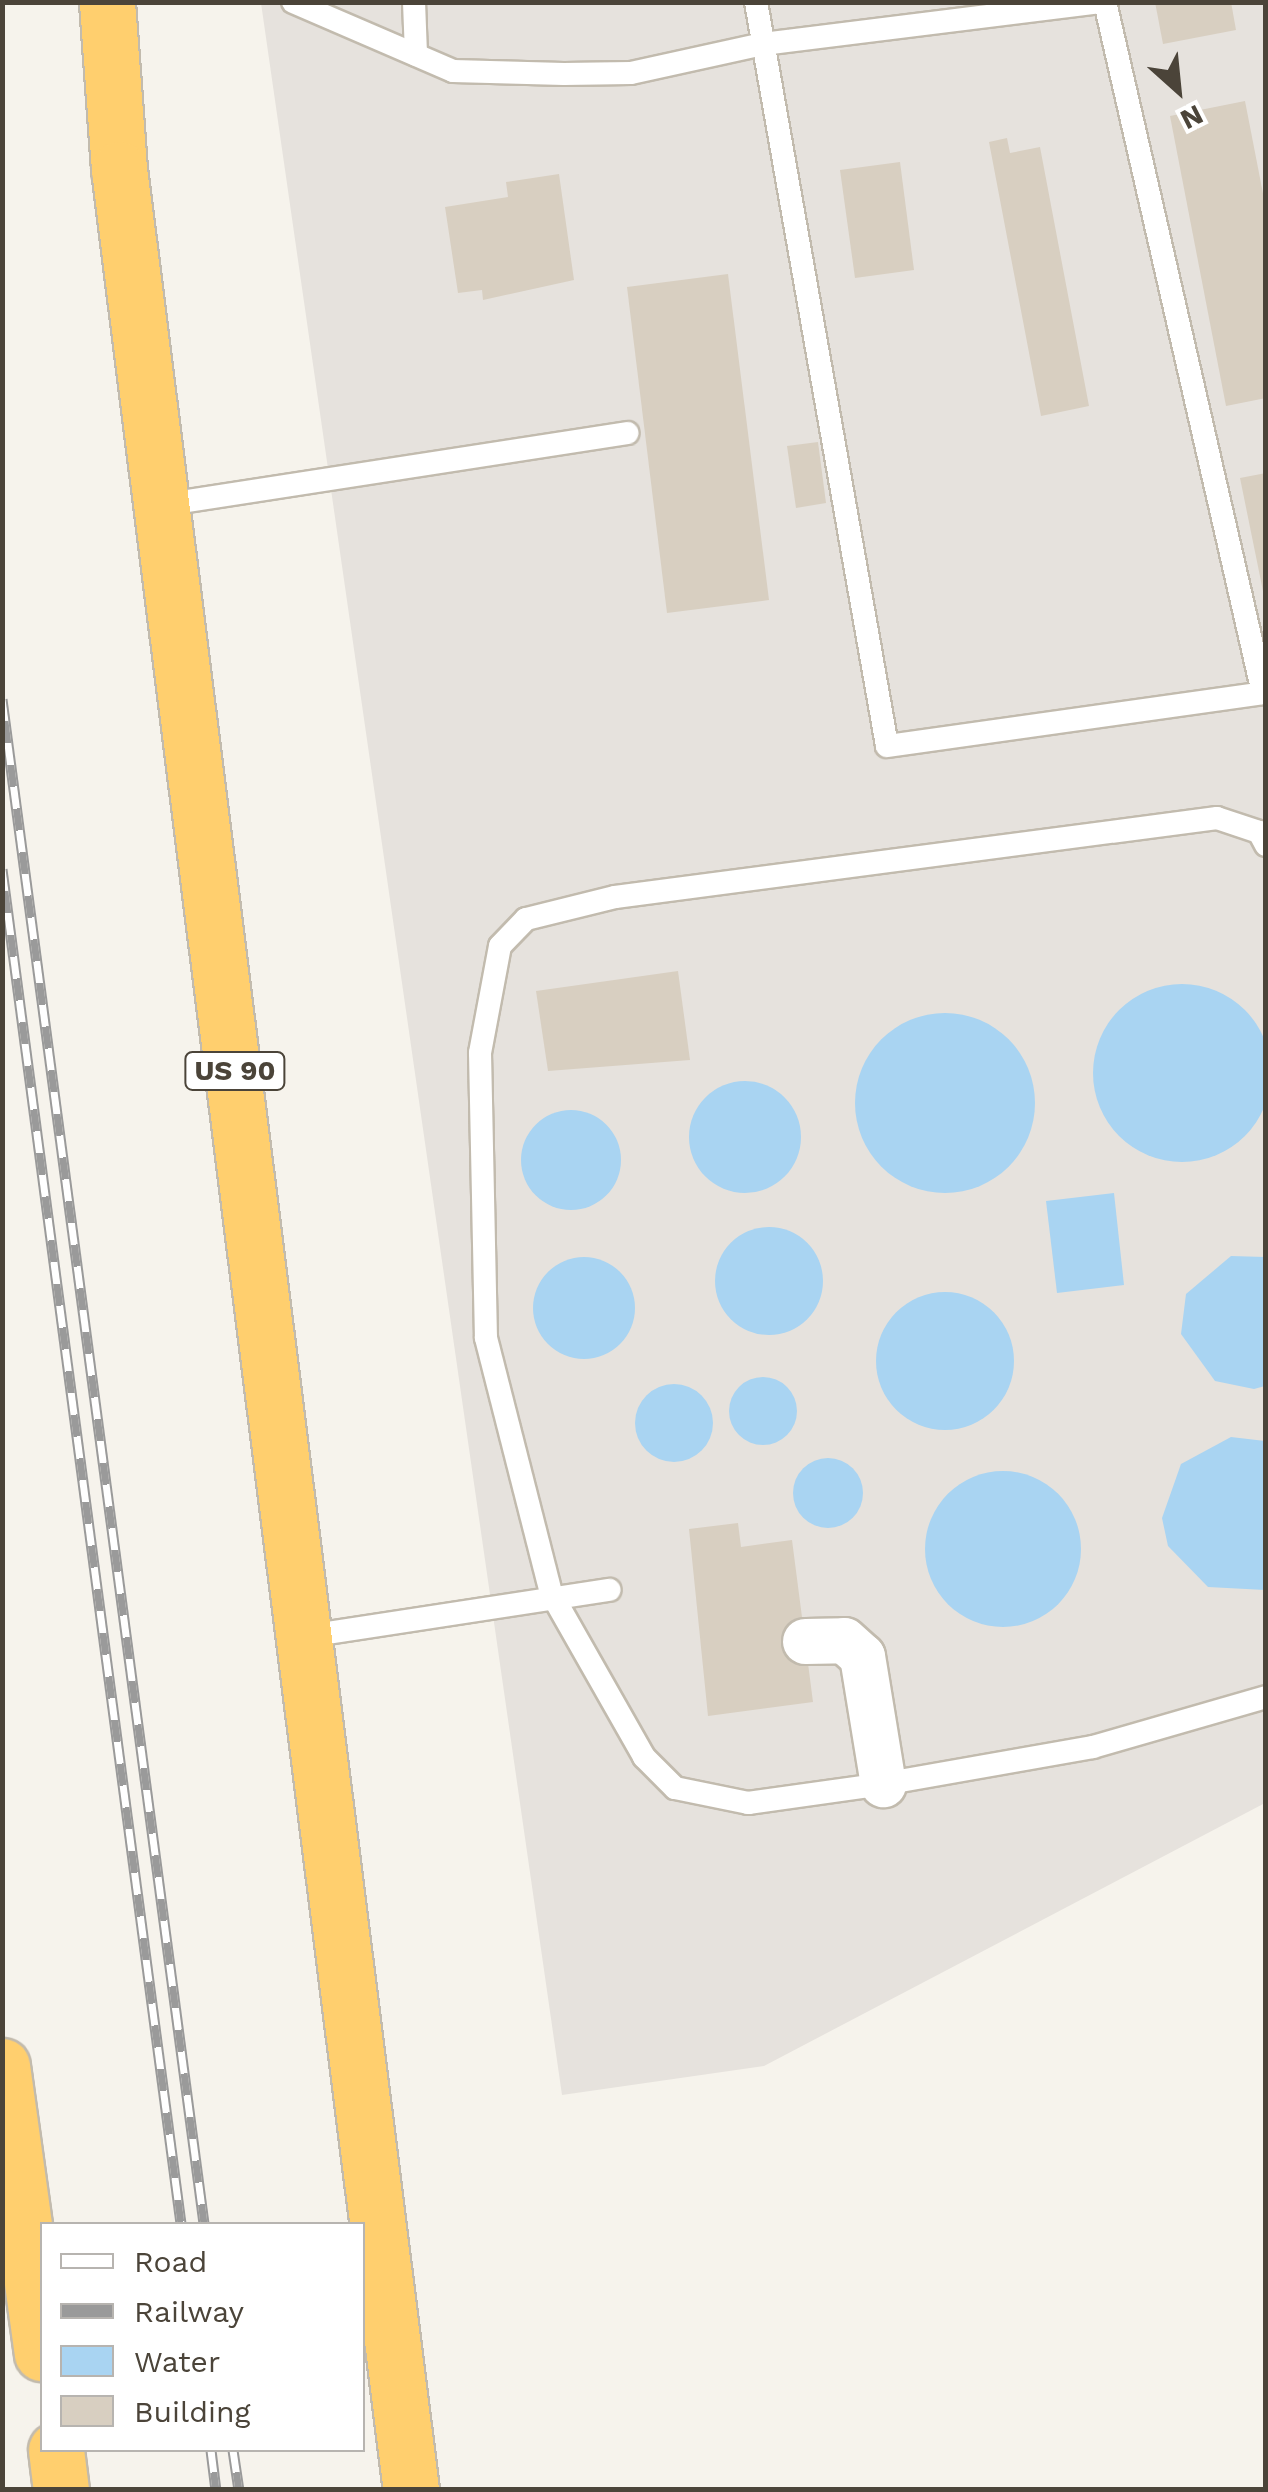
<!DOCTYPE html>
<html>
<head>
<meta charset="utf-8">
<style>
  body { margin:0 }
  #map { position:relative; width:1268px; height:2492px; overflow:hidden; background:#f6f3ec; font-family:"Work Sans",sans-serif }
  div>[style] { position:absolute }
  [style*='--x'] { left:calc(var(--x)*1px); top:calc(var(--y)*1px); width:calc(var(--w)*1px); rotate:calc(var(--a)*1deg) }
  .industrial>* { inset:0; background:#e6e2dd }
  .water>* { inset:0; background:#a9d4f2 }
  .round { border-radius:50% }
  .building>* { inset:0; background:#d8cfc1 }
  .roads { filter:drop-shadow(2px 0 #c2bbae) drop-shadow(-2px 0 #c2bbae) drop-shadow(0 2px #c2bbae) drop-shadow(0 -2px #c2bbae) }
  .lane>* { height:22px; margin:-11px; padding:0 11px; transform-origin:11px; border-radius:11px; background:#fff }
  .street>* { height:45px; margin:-22.5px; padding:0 22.5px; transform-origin:22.5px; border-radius:22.5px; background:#fff }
  .highway>* { height:55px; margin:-27.5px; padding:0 27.5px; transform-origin:27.5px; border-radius:27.5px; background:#ffcf6e }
  .rail>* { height:11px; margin-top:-5.5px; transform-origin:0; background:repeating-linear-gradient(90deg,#fff 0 22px,#9a9a9a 0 44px); box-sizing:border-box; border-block:2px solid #9a9a9a }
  span { translate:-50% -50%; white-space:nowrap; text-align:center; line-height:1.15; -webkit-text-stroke:8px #fff; paint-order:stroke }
  .shield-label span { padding:2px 8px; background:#fff; border:2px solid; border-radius:8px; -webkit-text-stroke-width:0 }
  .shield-label { font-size:28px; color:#4b4439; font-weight:700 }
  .frame { position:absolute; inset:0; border:5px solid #4b4439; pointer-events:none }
  .legend { position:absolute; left:40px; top:2222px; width:325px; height:230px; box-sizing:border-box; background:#fff; border:2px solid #b7b4b0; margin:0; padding:12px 18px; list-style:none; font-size:30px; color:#4b4439 }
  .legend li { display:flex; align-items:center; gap:20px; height:50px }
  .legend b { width:50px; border:2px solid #b7b4b0 }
  .north { position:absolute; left:1128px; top:40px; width:100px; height:100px; -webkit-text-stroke:8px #fff; paint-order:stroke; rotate:153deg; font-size:28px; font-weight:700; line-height:40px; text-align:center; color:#4b4439 }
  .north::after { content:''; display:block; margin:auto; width:35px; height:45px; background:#4b4439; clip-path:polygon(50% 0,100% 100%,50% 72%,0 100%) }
</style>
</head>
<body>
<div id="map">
  <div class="industrial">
    <i style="clip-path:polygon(261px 3px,1265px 3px,1265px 1803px,764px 2066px,562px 2095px)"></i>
  </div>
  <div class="water">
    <i class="round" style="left:1093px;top:984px;width:178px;height:178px"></i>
    <i class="round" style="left:855px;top:1013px;width:180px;height:180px"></i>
    <i class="round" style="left:689px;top:1081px;width:112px;height:112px"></i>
    <i class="round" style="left:521px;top:1110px;width:100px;height:100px"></i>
    <i style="clip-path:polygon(1114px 1193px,1124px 1285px,1057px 1293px,1046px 1201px)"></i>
    <i class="round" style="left:715px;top:1227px;width:108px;height:108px"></i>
    <i style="clip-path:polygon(1231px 1256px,1265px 1257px,1265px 1386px,1254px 1389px,1215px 1381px,1181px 1334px,1186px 1294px)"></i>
    <i class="round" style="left:533px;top:1257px;width:102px;height:102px"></i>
    <i class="round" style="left:876px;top:1292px;width:138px;height:138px"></i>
    <i class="round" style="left:729px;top:1377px;width:68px;height:68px"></i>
    <i class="round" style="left:635px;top:1384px;width:78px;height:78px"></i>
    <i style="clip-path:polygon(1231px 1437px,1265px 1441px,1265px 1590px,1208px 1587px,1168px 1546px,1162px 1518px,1181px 1464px)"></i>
    <i class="round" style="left:793px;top:1458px;width:70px;height:70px"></i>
    <i class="round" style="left:925px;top:1471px;width:156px;height:156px"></i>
  </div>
  <div class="building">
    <i style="clip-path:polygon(1155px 2px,1231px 2px,1236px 30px,1163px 44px)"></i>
    <i style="clip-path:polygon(1245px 101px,1266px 209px,1266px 398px,1226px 406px,1170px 116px)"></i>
    <i style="clip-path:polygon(1007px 138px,1010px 153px,1040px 147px,1089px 406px,1041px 416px,989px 142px)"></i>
    <i style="clip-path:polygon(900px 162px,914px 270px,855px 278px,840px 170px)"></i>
    <i style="clip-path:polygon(559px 174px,574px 280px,483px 300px,482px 290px,458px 293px,445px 207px,508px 197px,506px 182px)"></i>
    <i style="clip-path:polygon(728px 274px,769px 600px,667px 613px,627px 287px)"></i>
    <i style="clip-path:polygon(818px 442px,826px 503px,796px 508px,787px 446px)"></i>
    <i style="clip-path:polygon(1266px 473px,1266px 596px,1264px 596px,1240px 478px)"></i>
    <i style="clip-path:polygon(678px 971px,690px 1060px,548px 1071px,536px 991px)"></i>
    <i style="clip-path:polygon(738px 1523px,741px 1547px,792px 1540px,813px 1702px,708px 1716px,689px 1529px)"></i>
  </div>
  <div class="roads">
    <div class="lane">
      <i style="--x:293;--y:2;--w:174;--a:23.3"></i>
      <i style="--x:453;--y:71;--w:111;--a:1.5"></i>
      <i style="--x:564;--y:74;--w:67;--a:-0.9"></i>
      <i style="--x:631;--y:73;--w:135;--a:-12.4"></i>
      <i style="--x:763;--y:44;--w:338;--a:-7.1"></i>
      <i style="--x:414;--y:2;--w:53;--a:87.8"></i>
      <i style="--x:756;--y:2;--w:755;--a:80.01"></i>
      <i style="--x:887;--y:746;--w:380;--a:-8"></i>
      <i style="--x:1263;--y:693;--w:709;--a:-102.88"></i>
      <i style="--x:162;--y:505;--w:471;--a:-8.8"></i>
      <i style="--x:1266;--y:845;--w:15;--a:-118"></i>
      <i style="--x:1259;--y:832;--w:44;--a:-161.6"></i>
      <i style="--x:1217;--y:818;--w:607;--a:172.52"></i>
      <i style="--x:615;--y:897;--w:92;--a:166.1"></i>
      <i style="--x:526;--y:919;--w:37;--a:134"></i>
      <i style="--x:500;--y:946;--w:109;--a:100.6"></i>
      <i style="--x:480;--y:1053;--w:285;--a:88.8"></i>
      <i style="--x:486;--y:1338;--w:263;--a:75.7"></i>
      <i style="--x:551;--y:1593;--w:189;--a:60.4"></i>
      <i style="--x:644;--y:1757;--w:44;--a:45"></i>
      <i style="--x:675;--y:1788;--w:75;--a:11.6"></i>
      <i style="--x:748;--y:1803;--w:136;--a:-8"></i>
      <i style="--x:883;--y:1784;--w:213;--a:-10"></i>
      <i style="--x:1093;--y:1747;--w:180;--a:-16.1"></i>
      <i style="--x:308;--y:1636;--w:305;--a:-8.7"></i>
    </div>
    <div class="street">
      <i style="--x:805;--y:1641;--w:39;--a:-1"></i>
      <i style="--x:844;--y:1640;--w:24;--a:42"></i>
      <i style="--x:862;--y:1656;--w:130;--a:80.7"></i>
    </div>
    <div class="highway">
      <i style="--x:107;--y:2;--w:167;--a:85.9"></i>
      <i style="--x:119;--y:169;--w:2339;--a:82.83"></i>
      <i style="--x:2;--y:2066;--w:290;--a:82.1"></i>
      <i style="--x:56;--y:2450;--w:40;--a:82.9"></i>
    </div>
  </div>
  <div class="rail">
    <i style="--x:2;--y:699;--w:1538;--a:82.45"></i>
    <i style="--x:2;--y:869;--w:1367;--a:82.47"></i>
    <i style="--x:211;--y:2450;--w:40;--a:82.9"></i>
    <i style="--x:233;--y:2450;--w:40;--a:81.5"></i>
  </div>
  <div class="shield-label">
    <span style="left:235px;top:1071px">US 90</span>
  </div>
  <div class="frame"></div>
  <ul class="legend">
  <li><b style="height:12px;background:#fff"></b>Road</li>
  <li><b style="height:12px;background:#9a9a9a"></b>Railway</li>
  <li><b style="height:28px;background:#a9d4f2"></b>Water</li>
  <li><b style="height:28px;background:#d8cfc1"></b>Building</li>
  </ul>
  <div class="north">N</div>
</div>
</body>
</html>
